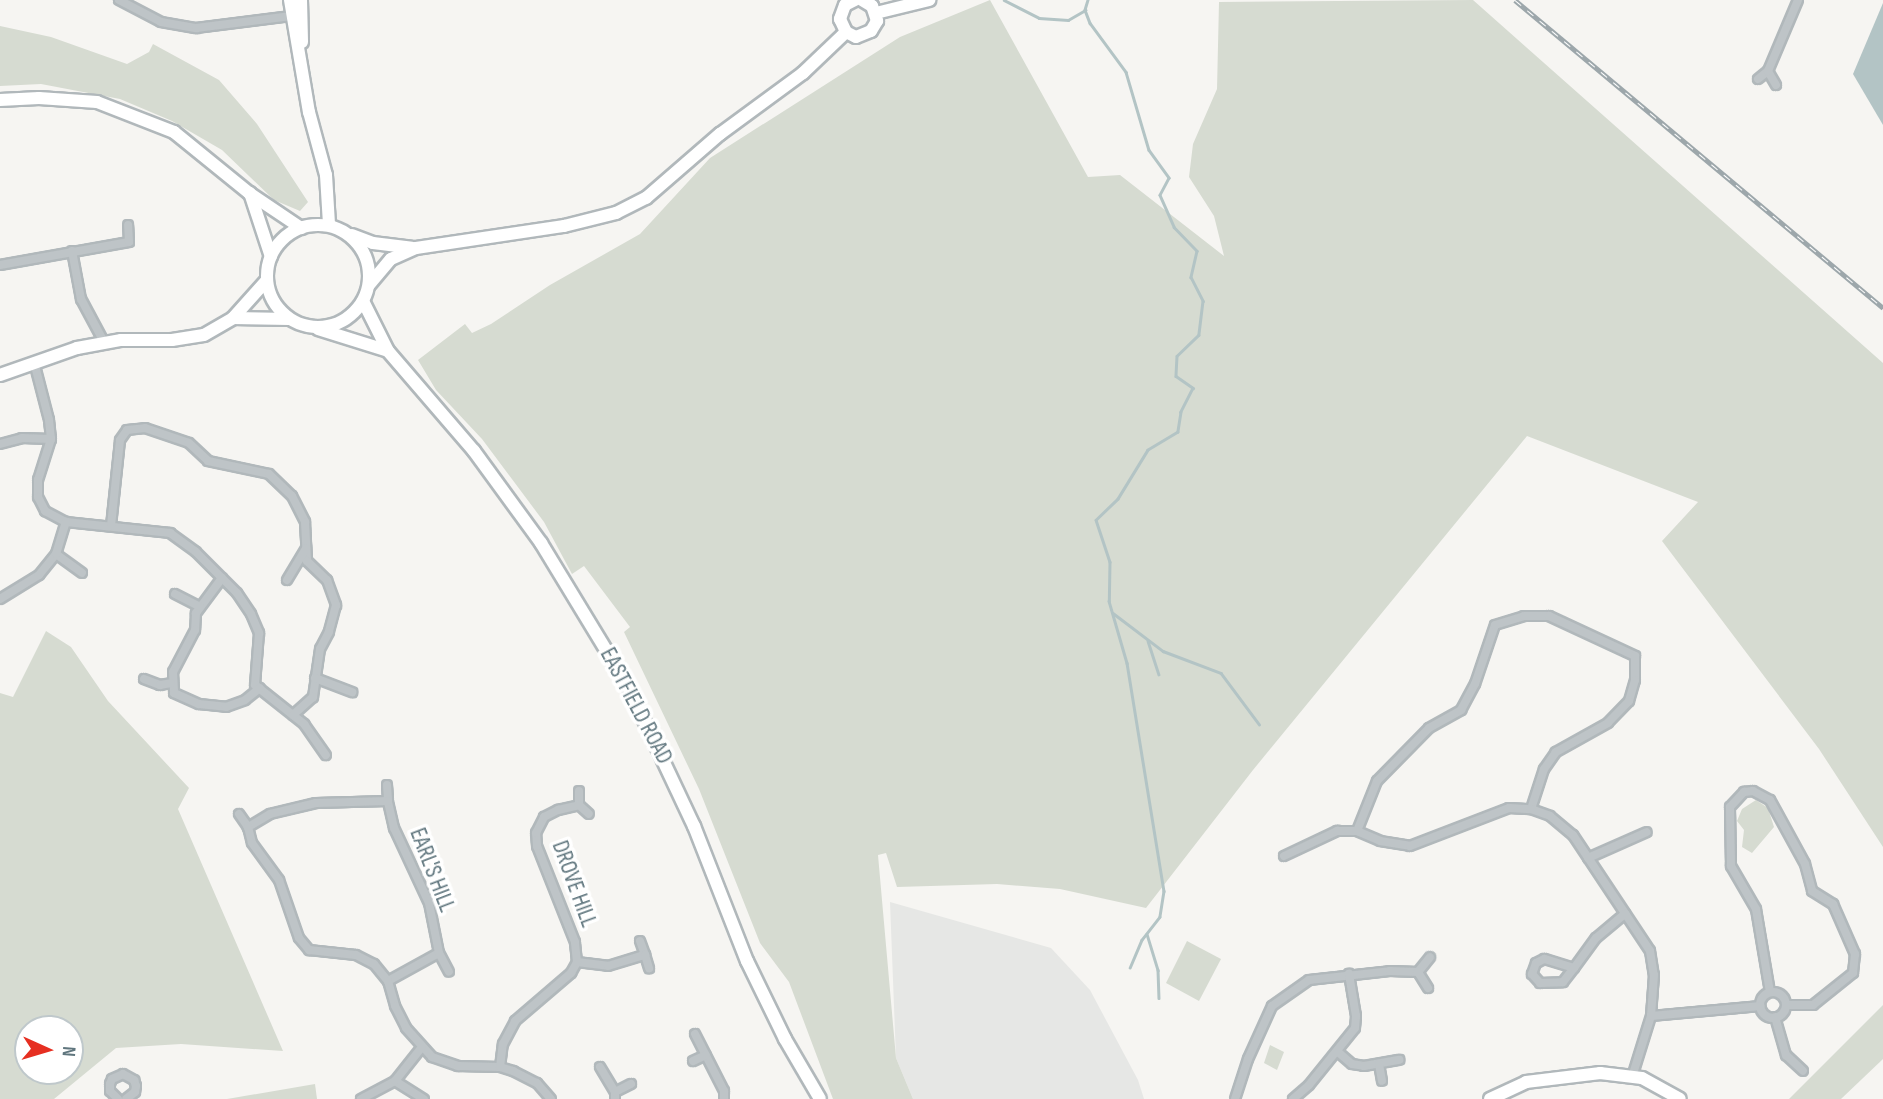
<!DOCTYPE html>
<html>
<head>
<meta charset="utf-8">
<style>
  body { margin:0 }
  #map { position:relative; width:1883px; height:1099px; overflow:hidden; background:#f6f5f2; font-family:"Sofia Sans Condensed",sans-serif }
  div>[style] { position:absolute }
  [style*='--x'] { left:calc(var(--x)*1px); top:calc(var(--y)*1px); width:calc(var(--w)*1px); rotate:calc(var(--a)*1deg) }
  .built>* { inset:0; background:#e6e7e5 }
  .green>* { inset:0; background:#d6dbd1 }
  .water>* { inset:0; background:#b3c4c5 }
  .stream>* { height:2.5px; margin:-1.25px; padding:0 1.25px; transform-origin:1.25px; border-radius:1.25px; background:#b3c4c5 }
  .roads { filter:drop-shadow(2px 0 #b1b8bb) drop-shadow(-2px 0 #b1b8bb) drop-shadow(0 2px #b1b8bb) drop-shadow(0 -2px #b1b8bb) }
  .street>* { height:8px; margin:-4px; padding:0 4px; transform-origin:4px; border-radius:4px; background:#bec4c7 }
  .street>.ring { margin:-4px; padding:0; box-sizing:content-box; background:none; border:8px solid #bec4c7; border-radius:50% }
  .secondary>* { height:12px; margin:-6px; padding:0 6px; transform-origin:6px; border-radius:6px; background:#fff }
  .secondary>.ring { margin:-6px; padding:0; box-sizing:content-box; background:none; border:12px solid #fff; border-radius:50% }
  .rail>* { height:5px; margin-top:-2.5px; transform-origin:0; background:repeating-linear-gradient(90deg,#fff 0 8px,#9da7ab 0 16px); box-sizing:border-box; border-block:2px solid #9da7ab }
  span { translate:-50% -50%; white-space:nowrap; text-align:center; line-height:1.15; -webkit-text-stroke:7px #fff; paint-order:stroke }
  .street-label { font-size:23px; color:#60767e }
  .north { position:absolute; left:14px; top:1015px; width:70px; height:70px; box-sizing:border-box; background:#fff; border:2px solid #bfc8cb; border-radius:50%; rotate:94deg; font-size:19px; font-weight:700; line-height:28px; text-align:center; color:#60767e }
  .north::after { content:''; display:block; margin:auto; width:24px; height:32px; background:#e62f21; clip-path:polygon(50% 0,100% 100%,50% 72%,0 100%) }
</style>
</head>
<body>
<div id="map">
  <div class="built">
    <i style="clip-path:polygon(890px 902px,1051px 948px,1090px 990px,1138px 1080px,1144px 1099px,913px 1099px,896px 1058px)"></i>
  </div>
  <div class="green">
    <i style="clip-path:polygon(990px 0,1088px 177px,1120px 175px,1224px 256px,1214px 216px,1189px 177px,1193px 144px,1217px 89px,1219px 2px,1473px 0,1883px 363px,1883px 847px,1819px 749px,1662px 541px,1698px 502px,1527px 436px,1253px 770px,1146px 908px,1060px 889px,997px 884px,897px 887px,886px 853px,878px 855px,896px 1058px,913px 1099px,833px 1099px,789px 982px,760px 943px,699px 789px,624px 632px,630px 627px,584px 566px,572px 574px,544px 522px,482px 439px,436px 390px,418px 360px,465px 324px,472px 333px,491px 324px,550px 285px,640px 234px,710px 158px,900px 37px)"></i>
    <i style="clip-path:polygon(0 26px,51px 37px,127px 64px,149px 52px,153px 44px,219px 80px,257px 124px,308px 202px,300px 211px,274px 200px,222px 150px,172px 121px,120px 99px,41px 84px,0 86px)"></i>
    <i style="clip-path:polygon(evenodd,46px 631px,71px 647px,108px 701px,189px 788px,178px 809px,283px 1051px,181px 1044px,116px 1048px,54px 1099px,0 1099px,0 693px,13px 697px,46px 631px,28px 1029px,70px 1029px,70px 1071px,28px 1071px,28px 1029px)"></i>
    <i style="clip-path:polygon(1756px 800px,1768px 808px,1774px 827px,1752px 853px,1742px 847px,1744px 830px,1737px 821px,1742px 809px)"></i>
    <i style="clip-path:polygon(1187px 941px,1221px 959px,1199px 1001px,1166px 983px)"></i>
    <i style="clip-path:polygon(1883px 1005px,1883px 1059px,1841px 1099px,1789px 1099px)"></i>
    <i style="clip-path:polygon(1270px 1045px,1284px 1052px,1277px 1070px,1264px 1063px)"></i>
    <i style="clip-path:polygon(315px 1084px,317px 1099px,227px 1099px)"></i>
  </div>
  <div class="water">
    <i style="clip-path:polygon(1883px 3px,1883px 125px,1853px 74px)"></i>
  </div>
  <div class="stream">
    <i style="--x:1004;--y:0;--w:39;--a:27"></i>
    <i style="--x:1039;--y:18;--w:29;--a:4"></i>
    <i style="--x:1068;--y:20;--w:20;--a:-30"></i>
    <i style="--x:1088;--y:0;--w:10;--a:107"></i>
    <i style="--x:1085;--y:10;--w:14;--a:69"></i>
    <i style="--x:1090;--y:23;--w:61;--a:53.7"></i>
    <i style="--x:1126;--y:72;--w:81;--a:73.6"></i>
    <i style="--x:1149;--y:150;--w:34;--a:54"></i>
    <i style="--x:1169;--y:178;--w:19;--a:118"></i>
    <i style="--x:1160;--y:195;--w:35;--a:66"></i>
    <i style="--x:1174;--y:227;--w:33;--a:46"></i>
    <i style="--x:1197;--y:251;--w:27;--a:103"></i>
    <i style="--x:1191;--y:277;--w:27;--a:63"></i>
    <i style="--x:1203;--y:301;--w:34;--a:97"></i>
    <i style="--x:1199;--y:335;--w:30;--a:136"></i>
    <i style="--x:1177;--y:356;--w:20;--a:93"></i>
    <i style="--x:1176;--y:376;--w:21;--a:35"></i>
    <i style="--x:1193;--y:388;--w:27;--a:117"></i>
    <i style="--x:1181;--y:412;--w:20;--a:99"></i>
    <i style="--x:1178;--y:432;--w:35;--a:149"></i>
    <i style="--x:1148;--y:450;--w:57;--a:121.5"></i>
    <i style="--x:1118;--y:499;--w:30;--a:136"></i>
    <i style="--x:1096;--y:520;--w:44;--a:71.6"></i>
    <i style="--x:1110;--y:562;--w:39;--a:91"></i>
    <i style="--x:1109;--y:601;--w:65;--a:73.8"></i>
    <i style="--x:1127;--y:663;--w:231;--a:80.8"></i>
    <i style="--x:1164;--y:891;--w:26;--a:99"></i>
    <i style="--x:1160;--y:917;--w:29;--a:128"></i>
    <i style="--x:1142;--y:940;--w:30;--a:113"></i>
    <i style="--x:1113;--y:613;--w:63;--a:37.2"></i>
    <i style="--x:1163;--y:651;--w:62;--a:20.8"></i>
    <i style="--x:1221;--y:673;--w:64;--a:53.3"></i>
    <i style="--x:1148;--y:641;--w:35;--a:72"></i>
    <i style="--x:1147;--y:934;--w:38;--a:73"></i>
    <i style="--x:1158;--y:970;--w:28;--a:88"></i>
  </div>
  <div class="roads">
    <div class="street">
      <i style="--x:119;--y:0;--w:47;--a:27.6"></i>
      <i style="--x:161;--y:22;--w:36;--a:10"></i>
      <i style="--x:196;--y:28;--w:96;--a:-7.2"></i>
      <i style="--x:1758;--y:79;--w:13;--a:-39"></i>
      <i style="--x:1776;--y:85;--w:16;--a:-120"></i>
      <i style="--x:1768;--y:71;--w:77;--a:-67.1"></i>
      <i style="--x:72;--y:251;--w:49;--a:79.4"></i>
      <i style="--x:81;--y:299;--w:51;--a:61.9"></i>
      <i style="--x:0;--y:265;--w:131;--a:-10.1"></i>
      <i style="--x:129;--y:242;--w:17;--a:-93"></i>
      <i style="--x:34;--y:362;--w:60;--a:75.5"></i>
      <i style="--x:49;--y:420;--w:19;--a:84"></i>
      <i style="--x:51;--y:439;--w:43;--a:107.6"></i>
      <i style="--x:38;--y:480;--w:17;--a:90"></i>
      <i style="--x:38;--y:497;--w:16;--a:63"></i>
      <i style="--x:45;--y:511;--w:24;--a:28"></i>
      <i style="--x:66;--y:522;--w:105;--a:6"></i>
      <i style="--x:170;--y:533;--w:32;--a:36"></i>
      <i style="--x:196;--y:552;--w:58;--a:45"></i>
      <i style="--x:237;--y:593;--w:25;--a:56"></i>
      <i style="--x:251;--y:614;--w:21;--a:67"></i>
      <i style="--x:259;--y:633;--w:52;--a:94.4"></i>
      <i style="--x:255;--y:685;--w:63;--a:38.5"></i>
      <i style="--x:304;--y:724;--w:38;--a:55"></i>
      <i style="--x:0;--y:444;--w:23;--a:-15"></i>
      <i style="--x:22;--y:438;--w:29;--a:2"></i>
      <i style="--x:111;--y:526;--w:86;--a:-84"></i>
      <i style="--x:120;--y:440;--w:12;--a:-55"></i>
      <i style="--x:127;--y:430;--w:18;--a:-6"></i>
      <i style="--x:145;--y:428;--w:46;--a:18.8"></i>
      <i style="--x:189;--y:443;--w:26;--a:43"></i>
      <i style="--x:208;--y:461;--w:62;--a:12"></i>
      <i style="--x:269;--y:474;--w:32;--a:44"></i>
      <i style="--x:292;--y:496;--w:29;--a:63"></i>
      <i style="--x:305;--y:522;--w:39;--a:87"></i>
      <i style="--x:307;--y:561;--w:28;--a:44"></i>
      <i style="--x:327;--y:580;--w:27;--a:70"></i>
      <i style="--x:336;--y:605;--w:28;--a:105"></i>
      <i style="--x:329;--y:632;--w:19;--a:118"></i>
      <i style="--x:320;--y:649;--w:49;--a:98.3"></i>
      <i style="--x:313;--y:697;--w:27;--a:138"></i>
      <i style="--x:56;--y:554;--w:32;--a:36"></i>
      <i style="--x:222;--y:578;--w:44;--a:126.6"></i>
      <i style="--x:196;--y:613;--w:17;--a:93"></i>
      <i style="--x:195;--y:630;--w:47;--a:117.6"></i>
      <i style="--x:173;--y:672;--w:21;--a:87"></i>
      <i style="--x:174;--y:693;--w:27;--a:24"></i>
      <i style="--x:199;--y:704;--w:27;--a:6"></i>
      <i style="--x:226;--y:707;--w:20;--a:-20"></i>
      <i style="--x:245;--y:700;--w:19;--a:-39"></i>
      <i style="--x:287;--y:580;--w:37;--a:-59"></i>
      <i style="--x:175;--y:594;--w:28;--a:27"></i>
      <i style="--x:0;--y:599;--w:46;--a:-31.6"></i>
      <i style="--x:39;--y:575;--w:27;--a:-51"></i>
      <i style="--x:56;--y:554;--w:34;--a:-73"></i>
      <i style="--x:315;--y:678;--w:40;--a:21"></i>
      <i style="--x:144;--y:679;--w:17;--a:21"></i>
      <i style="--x:160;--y:685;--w:11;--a:-10"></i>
      <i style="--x:387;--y:785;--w:16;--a:86"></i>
      <i style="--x:579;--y:791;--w:14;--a:90"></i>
      <i style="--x:239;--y:814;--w:16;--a:55"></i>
      <i style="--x:1357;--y:831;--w:54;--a:-68.2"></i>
      <i style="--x:1377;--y:781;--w:74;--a:-45.5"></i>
      <i style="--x:1429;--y:728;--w:37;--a:-29"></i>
      <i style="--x:1461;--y:710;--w:30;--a:-62"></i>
      <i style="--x:1475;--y:684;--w:62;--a:-71.3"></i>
      <i style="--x:1495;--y:625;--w:30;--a:-17"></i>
      <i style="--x:1524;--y:616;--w:25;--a:0"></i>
      <i style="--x:1549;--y:616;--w:95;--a:24.9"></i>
      <i style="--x:1635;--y:656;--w:24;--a:90"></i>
      <i style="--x:1635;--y:680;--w:22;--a:106"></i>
      <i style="--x:1629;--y:701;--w:30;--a:134"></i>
      <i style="--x:1608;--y:723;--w:60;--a:150.9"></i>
      <i style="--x:1556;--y:752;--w:21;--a:125"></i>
      <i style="--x:1544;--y:769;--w:42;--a:108"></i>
      <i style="--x:1284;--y:856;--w:59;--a:-25.3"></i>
      <i style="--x:1337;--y:831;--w:20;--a:0"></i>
      <i style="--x:1357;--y:831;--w:25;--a:23"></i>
      <i style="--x:1380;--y:841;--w:30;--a:9"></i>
      <i style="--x:1410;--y:846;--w:106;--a:-21"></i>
      <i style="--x:1509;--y:808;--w:22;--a:3"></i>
      <i style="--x:1531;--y:809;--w:20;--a:20"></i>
      <i style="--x:1550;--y:816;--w:30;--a:40"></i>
      <i style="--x:1573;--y:835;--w:139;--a:56.4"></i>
      <i style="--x:1650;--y:951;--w:24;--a:81"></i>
      <i style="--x:1654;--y:975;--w:41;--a:94.2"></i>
      <i style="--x:1651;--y:1016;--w:64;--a:107.3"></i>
      <i style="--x:1588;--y:858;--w:64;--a:-23.8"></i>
      <i style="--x:640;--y:941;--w:15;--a:70"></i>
      <i style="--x:439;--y:953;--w:21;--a:62"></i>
      <i style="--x:577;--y:962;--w:31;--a:7"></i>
      <i style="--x:608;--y:966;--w:39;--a:-17"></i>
      <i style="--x:645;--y:955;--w:14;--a:73"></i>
      <i style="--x:1574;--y:968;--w:31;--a:-163"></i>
      <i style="--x:1544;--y:959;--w:9;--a:153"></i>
      <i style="--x:1536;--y:963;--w:12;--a:110"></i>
      <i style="--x:1532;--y:974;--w:12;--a:48"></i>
      <i style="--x:1540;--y:983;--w:23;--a:-2"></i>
      <i style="--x:1563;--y:982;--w:18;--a:-52"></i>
      <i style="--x:1574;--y:968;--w:37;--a:-54"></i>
      <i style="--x:1596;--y:938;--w:38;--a:-40"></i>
      <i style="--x:1418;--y:972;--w:19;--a:-51"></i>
      <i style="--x:388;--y:981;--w:58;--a:-28.8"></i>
      <i style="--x:439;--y:953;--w:51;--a:-101.3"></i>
      <i style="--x:429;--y:903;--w:83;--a:-115"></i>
      <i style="--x:394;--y:828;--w:28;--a:-103"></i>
      <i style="--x:388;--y:801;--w:72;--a:178.4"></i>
      <i style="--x:316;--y:803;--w:47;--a:166.6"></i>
      <i style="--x:270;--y:814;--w:26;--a:149"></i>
      <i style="--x:248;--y:827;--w:16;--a:76"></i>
      <i style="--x:252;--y:843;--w:46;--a:53.9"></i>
      <i style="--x:279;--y:880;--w:61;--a:71"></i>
      <i style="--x:299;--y:938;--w:16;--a:50"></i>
      <i style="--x:309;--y:950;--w:47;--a:6.1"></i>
      <i style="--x:356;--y:955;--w:20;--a:27"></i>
      <i style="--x:374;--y:964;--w:22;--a:51"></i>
      <i style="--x:388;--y:981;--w:26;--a:74"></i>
      <i style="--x:395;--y:1006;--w:25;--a:63"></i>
      <i style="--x:406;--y:1028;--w:39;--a:48"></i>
      <i style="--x:432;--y:1057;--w:28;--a:19"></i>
      <i style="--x:458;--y:1066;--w:42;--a:1.4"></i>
      <i style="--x:500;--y:1067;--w:14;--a:17"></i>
      <i style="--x:513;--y:1071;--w:27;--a:27"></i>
      <i style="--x:537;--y:1083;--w:21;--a:49"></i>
      <i style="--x:1770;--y:992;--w:84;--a:-99.6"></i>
      <i style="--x:1756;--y:909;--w:50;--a:-120.2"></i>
      <i style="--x:1731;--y:866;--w:59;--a:-91"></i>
      <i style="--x:1730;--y:807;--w:21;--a:-47"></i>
      <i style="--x:1744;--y:792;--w:9;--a:-6"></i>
      <i style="--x:1753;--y:791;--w:19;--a:28"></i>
      <i style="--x:1770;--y:800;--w:73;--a:61.3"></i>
      <i style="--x:1805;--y:864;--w:28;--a:75"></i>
      <i style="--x:1812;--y:891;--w:25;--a:32"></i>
      <i style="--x:1833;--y:904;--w:55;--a:66.3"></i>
      <i style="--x:1855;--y:954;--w:19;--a:96"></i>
      <i style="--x:1853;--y:973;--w:51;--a:141.3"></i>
      <i style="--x:1813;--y:1005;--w:27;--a:180"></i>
      <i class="ring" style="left:1760px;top:992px;width:18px;height:18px"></i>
      <i style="--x:1651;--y:1016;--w:110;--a:-5.2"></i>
      <i style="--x:1775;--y:1017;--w:40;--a:74"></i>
      <i style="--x:1786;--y:1055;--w:23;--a:43"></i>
      <i style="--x:695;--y:1034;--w:64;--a:63"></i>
      <i style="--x:724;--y:1091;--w:8;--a:90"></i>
      <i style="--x:1338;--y:1052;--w:18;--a:41"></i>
      <i style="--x:1352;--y:1064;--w:12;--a:9"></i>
      <i style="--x:1364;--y:1066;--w:36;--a:-10"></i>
      <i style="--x:693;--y:1061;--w:14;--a:-25"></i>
      <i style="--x:1379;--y:1064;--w:17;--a:80"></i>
      <i style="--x:500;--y:1067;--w:23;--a:-83"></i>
      <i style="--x:503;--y:1044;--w:26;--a:-62"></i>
      <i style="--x:515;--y:1021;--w:74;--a:-40.6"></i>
      <i style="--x:571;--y:973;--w:13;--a:-61"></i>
      <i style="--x:577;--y:962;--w:20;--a:-96"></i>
      <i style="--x:575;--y:942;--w:103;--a:-111.6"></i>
      <i style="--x:537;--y:846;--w:13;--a:-94"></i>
      <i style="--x:536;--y:833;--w:18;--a:-63"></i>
      <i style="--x:544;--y:817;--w:16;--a:-27"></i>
      <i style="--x:558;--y:810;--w:22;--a:-13"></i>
      <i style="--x:579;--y:805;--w:13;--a:42"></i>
      <i style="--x:600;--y:1067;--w:29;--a:59"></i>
      <i style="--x:615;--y:1092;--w:7;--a:90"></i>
      <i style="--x:395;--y:1081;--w:34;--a:32"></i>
      <i style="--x:615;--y:1092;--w:18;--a:-27"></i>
      <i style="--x:118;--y:1099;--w:11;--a:-135"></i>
      <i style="--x:110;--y:1091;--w:7;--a:-90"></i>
      <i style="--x:110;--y:1084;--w:5;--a:-68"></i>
      <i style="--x:112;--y:1079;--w:12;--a:-24"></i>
      <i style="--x:123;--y:1074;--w:13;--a:29"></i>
      <i style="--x:134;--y:1080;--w:6;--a:72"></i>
      <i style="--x:136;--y:1086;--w:6;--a:99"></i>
      <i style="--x:135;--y:1092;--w:11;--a:142"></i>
      <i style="--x:361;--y:1099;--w:38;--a:-28"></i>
      <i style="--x:395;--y:1081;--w:43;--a:-51.5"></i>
      <i style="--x:1235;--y:1099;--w:42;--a:-72"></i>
      <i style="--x:1248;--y:1059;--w:58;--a:-65.6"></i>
      <i style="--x:1272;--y:1006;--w:45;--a:-35.1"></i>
      <i style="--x:1309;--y:980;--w:81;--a:-6.3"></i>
      <i style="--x:1390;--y:971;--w:28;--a:2"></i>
      <i style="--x:1418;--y:972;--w:19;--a:58"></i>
      <i style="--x:1293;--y:1099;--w:21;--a:-41"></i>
      <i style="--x:1309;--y:1085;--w:73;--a:-51.1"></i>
      <i style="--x:1355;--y:1028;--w:12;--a:-85"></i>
      <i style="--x:1356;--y:1016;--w:43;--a:-99.5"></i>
    </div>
    <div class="secondary">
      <i style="--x:290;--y:0;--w:114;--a:80.4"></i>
      <i style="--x:309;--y:112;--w:65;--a:74.9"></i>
      <i style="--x:326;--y:175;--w:49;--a:86.5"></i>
      <i style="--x:301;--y:0;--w:42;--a:88.6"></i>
      <i style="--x:855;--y:0;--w:11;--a:153"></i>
      <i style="--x:845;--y:5;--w:15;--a:110"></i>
      <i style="--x:840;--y:19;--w:14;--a:65"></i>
      <i style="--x:846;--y:32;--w:11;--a:27"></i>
      <i style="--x:856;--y:37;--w:16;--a:-22"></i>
      <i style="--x:871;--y:31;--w:12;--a:-59"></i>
      <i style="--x:877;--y:21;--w:16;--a:-108"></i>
      <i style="--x:872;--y:6;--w:12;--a:-149"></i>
      <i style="--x:876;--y:13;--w:55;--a:-13.8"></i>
      <i style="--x:0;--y:100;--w:39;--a:-3"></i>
      <i style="--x:39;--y:98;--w:58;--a:3.9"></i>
      <i style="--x:97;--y:102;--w:83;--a:21.3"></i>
      <i style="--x:174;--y:132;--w:97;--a:39.1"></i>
      <i style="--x:249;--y:193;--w:63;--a:33.9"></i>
      <i style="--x:250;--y:193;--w:67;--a:71.8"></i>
      <i class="ring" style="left:267px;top:225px;width:90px;height:90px"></i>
      <i style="--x:352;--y:235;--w:22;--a:21"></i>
      <i style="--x:373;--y:243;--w:39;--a:7"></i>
      <i style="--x:369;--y:285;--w:34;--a:-50"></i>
      <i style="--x:391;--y:259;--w:27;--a:-24"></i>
      <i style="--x:416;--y:248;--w:150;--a:-8.5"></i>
      <i style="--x:564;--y:226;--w:54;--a:-14"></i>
      <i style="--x:616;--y:213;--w:34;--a:-27"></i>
      <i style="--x:646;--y:198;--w:98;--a:-40.9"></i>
      <i style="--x:720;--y:134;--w:103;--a:-36.3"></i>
      <i style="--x:803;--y:73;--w:59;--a:-43.6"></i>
      <i style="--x:363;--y:301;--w:56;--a:63.4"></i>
      <i style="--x:388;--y:351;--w:132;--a:49.3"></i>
      <i style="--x:474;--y:451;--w:114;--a:53.9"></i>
      <i style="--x:541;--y:543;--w:167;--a:58.7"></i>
      <i style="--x:628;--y:686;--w:155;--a:64.8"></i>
      <i style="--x:694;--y:826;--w:145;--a:68.6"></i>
      <i style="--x:747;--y:961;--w:87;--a:64"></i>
      <i style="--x:785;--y:1039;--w:69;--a:59.7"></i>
      <i style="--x:233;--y:318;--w:56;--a:1"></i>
      <i style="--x:318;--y:329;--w:73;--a:17.4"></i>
      <i style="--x:0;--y:375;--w:82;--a:-19.3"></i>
      <i style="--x:77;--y:348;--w:45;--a:-10.3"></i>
      <i style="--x:121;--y:340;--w:51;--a:0"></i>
      <i style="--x:172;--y:340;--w:32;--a:-9"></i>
      <i style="--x:204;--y:335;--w:34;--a:-30"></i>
      <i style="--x:233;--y:318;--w:51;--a:-48.2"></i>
      <i style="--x:1490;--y:1099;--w:40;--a:-25"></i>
      <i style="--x:1526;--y:1082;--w:75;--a:-6.9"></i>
      <i style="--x:1600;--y:1073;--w:42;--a:6.8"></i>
      <i style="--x:1642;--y:1078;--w:43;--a:28.9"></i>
    </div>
  </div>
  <div class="rail">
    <i style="--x:1515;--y:0;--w:480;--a:39.9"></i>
  </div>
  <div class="street-label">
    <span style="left:636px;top:706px;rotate:62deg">EASTFIELD ROAD</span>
    <span style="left:432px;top:870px;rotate:69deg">EARL'S HILL</span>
    <span style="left:574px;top:884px;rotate:70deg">DROVE HILL</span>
  </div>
  <div class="north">N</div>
</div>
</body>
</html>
